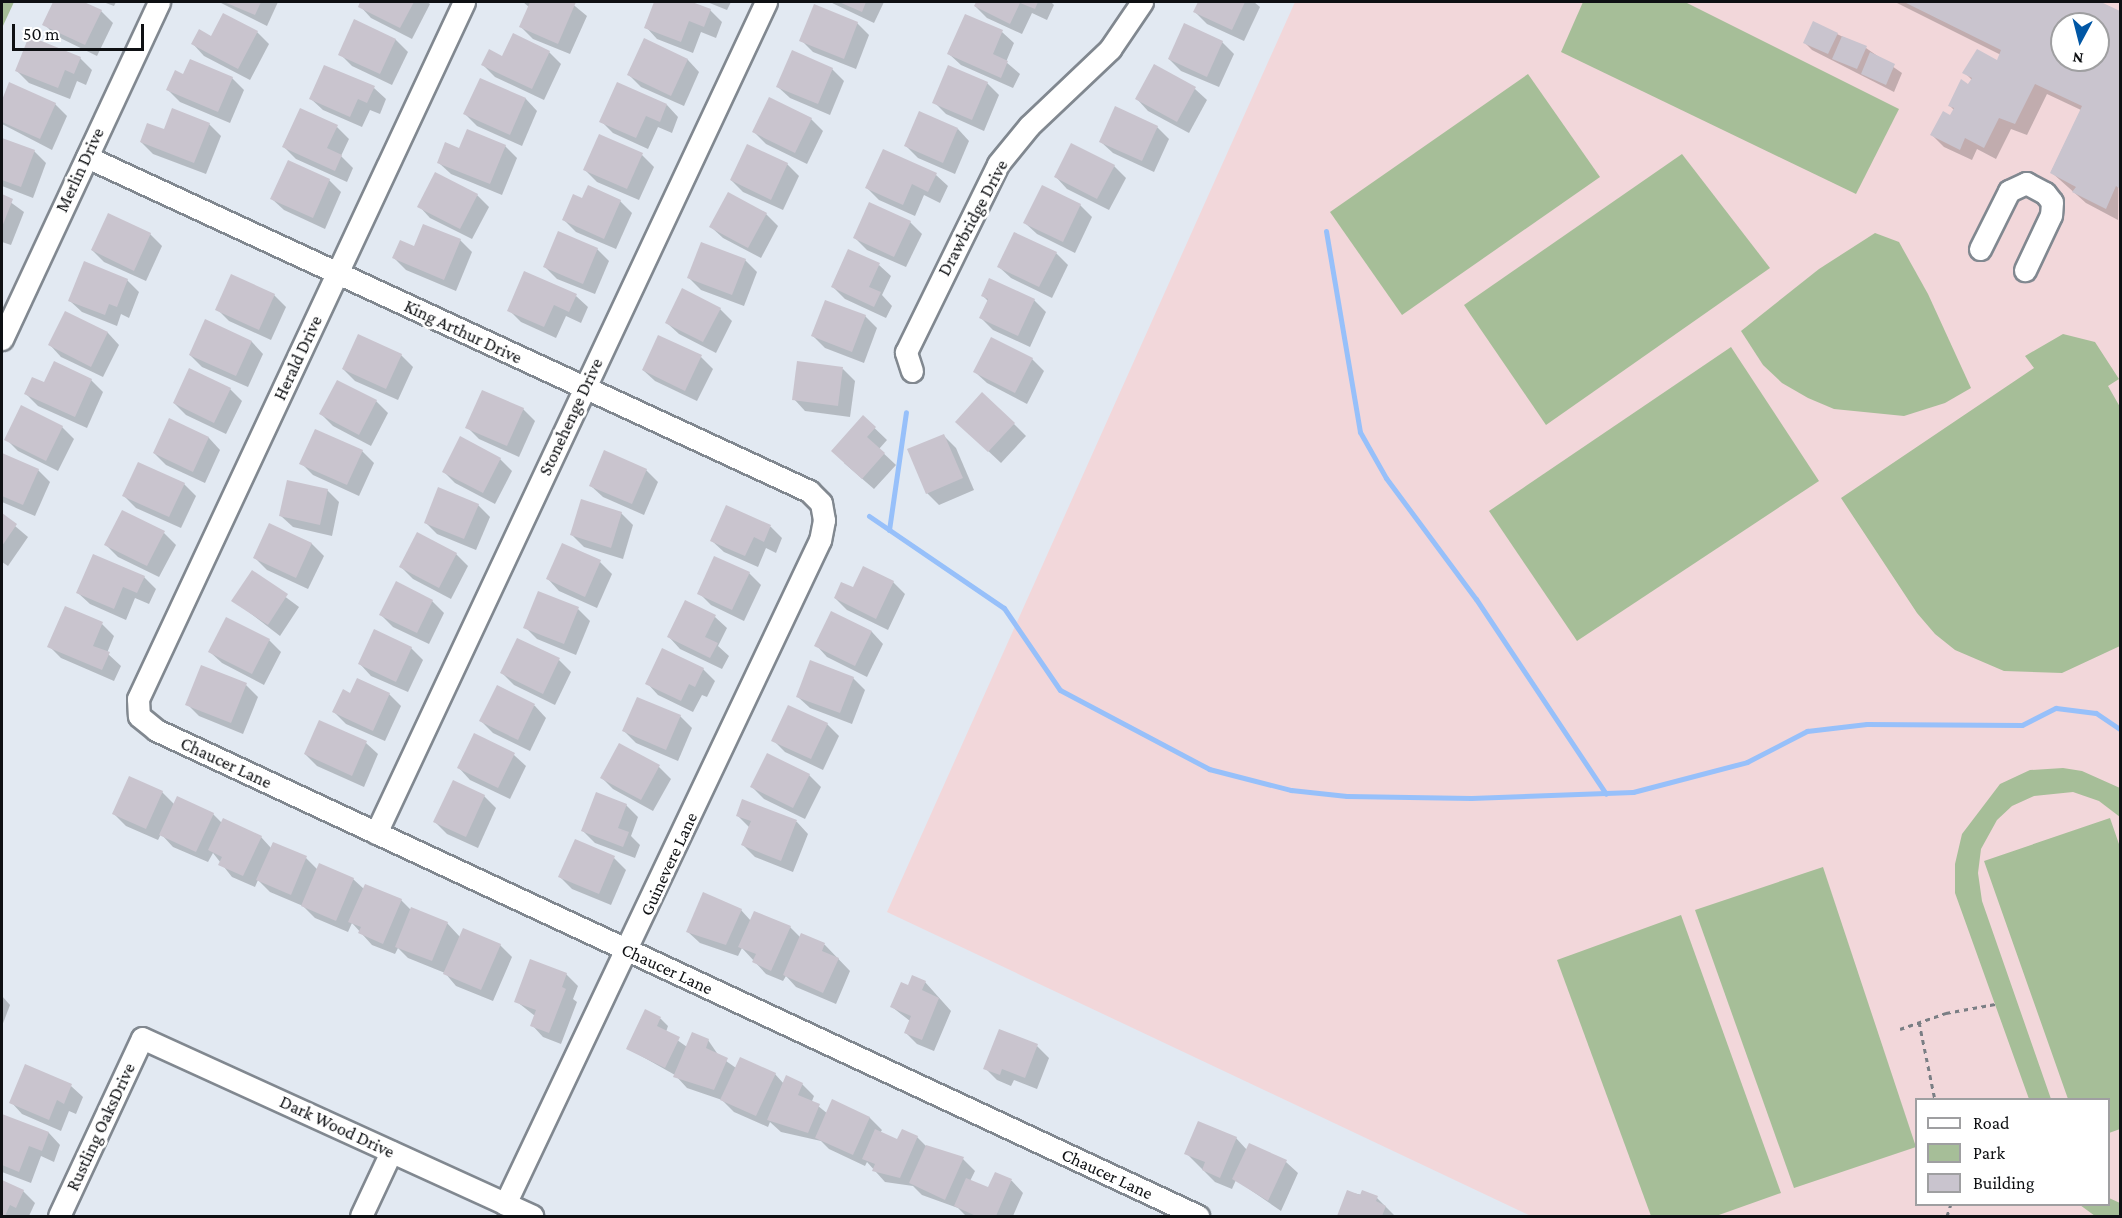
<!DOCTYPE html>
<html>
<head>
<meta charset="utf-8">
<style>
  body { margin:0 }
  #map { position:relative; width:2122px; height:1218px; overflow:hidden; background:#e2e9f2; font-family:"Crimson Pro",serif }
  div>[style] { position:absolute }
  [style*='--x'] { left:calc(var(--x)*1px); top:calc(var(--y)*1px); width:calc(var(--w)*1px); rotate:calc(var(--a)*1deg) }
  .education>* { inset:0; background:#f2d7da }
  .green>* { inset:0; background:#a6be98 }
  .shadow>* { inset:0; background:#0003 }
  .stream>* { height:5px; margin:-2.5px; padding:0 2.5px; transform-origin:2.5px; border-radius:2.5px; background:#97c0fa }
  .building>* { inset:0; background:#c9c4ce }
  .path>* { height:3px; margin-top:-1.5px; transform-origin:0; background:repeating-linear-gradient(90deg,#7a7e84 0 4.5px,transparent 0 9px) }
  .roads { filter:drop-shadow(2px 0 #818890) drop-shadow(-2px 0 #818890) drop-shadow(0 2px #818890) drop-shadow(0 -2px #818890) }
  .minor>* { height:21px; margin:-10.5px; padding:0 10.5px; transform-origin:10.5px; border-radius:10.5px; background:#fff }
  span { translate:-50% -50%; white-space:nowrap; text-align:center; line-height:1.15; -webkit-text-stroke:6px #fff; paint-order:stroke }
  .street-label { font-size:18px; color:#0e1013 }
  .frame { position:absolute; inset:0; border:3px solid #0e1013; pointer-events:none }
  .legend { position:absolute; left:1915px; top:1098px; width:195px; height:108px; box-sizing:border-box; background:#fff; border:2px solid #9f9fa1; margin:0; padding:8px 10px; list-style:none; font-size:18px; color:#0e1013 }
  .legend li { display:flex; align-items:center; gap:12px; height:30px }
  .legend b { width:30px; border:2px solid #9f9fa1 }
  .north { position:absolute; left:2050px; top:12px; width:60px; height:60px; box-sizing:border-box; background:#fff; border:2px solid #9f9fa1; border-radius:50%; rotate:187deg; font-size:16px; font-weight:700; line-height:24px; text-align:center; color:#0e1013 }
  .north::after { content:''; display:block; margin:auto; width:21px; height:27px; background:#0157a5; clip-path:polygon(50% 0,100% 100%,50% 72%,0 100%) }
  .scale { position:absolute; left:12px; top:24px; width:132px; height:27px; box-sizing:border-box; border:3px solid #0e1013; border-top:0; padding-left:8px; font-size:18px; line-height:21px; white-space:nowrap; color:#0e1013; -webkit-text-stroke:4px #fff; paint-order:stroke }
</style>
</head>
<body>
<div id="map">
  <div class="education">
    <i style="clip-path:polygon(evenodd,1295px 2px,2120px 2px,2120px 1216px,1531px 1216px,887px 912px,1295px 2px,2062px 24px,2098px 24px,2098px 60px,2062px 60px,2062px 24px,1295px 2px,1916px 1100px,2108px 1100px,2108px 1204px,1916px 1204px,1916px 1100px)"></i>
  </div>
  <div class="green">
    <i style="clip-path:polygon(2px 2px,14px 2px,2px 28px)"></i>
    <i style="clip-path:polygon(1583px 2px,1685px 2px,1899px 109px,1856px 194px,1561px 52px)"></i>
    <i style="clip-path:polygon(1528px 74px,1600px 177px,1402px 315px,1330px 212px)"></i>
    <i style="clip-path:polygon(1682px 154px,1770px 268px,1546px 425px,1464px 305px)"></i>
    <i style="clip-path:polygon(1875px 233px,1899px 242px,1928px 294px,1971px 388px,1945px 403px,1904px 416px,1834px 409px,1808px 398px,1782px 383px,1763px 365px,1741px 331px,1819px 269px)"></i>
    <i style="clip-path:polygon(2063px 334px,2095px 342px,2119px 379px,2108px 386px,2120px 407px,2120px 646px,2062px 673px,2004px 671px,1955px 650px,1935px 634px,1917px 613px,1841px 498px,2034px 368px,2025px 356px)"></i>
    <i style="clip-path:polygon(1731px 347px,1819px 481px,1577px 641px,1489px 511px)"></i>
    <i style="clip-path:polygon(2063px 768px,2082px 771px,2120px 788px,2120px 817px,2099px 801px,2073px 792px,2034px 796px,2012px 806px,1997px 820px,1981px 849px,1978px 873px,1982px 901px,2051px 1099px,2029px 1099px,1955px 893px,1955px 864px,1962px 834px,2000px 784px,2030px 770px)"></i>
    <i style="clip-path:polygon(2110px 818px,2120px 847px,2120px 1129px,2109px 1133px,2108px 1100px,2068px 1099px,1984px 861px)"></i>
    <i style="clip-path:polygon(1823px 867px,1916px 1147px,1794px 1188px,1695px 910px)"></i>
    <i style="clip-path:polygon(1681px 915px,1781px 1193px,1716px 1216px,1651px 1216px,1557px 960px)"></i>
    <i style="clip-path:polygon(2109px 1198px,2120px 1203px,2120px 1216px,2095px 1216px,2080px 1205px,2108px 1204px)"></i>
  </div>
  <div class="shadow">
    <i style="clip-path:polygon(55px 2px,81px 2px,101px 11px,113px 23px,97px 56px,56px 36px,44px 24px)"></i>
    <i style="clip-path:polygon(103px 2px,116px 2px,114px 6px)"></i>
    <i style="clip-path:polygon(219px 2px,278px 2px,267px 26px)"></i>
    <i style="clip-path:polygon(362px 2px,427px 2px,430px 4px,412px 39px,371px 18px,360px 6px)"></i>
    <i style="clip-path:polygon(523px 2px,570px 2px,587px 16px,570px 54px,533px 39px,521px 27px,529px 7px)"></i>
    <i style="clip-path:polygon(656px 2px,688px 2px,710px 10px,722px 22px,716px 38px,701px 32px,693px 53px,657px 39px,646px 27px)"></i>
    <i style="clip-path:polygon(707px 2px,731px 2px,727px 10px)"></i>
    <i style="clip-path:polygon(830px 2px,884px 2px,874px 23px)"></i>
    <i style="clip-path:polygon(978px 2px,1051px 2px,1054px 5px,1047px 20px,1032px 13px,1022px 34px,987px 18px,975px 6px)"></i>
    <i style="clip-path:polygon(1200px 2px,1254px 2px,1260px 7px,1244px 41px,1207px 24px,1195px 12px)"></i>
    <i style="clip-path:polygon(evenodd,1895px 2px,2097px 2px,2120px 13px,2118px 220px,2086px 203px,2051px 172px,2081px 110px,2047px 94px,2027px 135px,2011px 129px,1996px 159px,1977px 149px,1972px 160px,1944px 147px,1932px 135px,1950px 117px,1954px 110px,1950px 106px,1972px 80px,1964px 72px,1998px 62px,2001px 55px,1895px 2px,2062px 24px,2098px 24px,2098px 60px,2062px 60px,2062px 24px)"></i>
    <i style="clip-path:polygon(355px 21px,396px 40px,408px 52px,392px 85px,352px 66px,340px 54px)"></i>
    <i style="clip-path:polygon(857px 23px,869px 35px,856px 69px,813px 52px,801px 40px)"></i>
    <i style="clip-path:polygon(257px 32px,269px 44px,250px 80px,204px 56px,193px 44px)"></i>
    <i style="clip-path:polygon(1002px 32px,1014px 43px,1006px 62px,1020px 74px,1013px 88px,961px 65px,949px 54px)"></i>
    <i style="clip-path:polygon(1837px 34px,1866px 48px,1902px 73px,1894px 92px,1812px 50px,1804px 42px)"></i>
    <i style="clip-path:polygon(644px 40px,688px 60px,699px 72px,684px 106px,641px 87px,629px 75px)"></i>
    <i style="clip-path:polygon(1222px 42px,1234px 54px,1219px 87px,1181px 71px,1169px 59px)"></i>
    <i style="clip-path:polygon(549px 52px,561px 64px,544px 100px,495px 77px,483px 65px,503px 58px)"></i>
    <i style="clip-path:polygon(80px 58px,92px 70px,86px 85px,77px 81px,70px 99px,29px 83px,17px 71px)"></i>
    <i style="clip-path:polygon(832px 69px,844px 81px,830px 115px,790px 98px,778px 87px)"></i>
    <i style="clip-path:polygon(184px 76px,232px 78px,244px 90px,230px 123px,180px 102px,168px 90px)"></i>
    <i style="clip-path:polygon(480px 80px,526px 99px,537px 111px,522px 146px,477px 126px,465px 114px)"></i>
    <i style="clip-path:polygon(987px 83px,999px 95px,984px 131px,946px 114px,934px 102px)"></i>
    <i style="clip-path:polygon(10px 84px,55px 104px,67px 116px,52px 150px,2px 124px,2px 103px)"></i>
    <i style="clip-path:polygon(374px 88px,386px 99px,380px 114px,370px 110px,362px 127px,323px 110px,311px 99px)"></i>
    <i style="clip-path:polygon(1195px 89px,1207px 100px,1189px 133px,1148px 111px,1137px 99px)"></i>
    <i style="clip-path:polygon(667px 105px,678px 117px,672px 133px,658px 127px,648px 149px,613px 133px,601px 121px)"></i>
    <i style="clip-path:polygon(811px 119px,823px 131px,807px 164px,766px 144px,754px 132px)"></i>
    <i style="clip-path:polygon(209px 124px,221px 136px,206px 174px,153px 154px,141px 142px,164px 131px)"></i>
    <i style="clip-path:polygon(337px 127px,349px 139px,341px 156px,353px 168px,347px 182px,296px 159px,284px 147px)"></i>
    <i style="clip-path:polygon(1157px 127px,1169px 139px,1154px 172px,1113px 153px,1101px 142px)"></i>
    <i style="clip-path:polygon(958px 129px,969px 141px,955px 174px,918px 158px,906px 146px)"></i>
    <i style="clip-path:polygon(2px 139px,34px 151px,46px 163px,33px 198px,2px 186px)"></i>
    <i style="clip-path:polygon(505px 146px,517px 158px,502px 195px,451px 174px,439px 163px,460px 150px)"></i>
    <i style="clip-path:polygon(642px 155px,654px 167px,639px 200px,597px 182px,585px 170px)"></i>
    <i style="clip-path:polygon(787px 164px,799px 176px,783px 210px,743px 192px,731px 180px)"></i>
    <i style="clip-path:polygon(1114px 166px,1126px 178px,1109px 210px,1067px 189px,1056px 177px)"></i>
    <i style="clip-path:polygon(936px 175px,948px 186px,940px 203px,924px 195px,915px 216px,879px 200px,867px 188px)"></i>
    <i style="clip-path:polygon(329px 180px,341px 192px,325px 229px,284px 210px,272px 199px)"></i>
    <i style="clip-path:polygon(1042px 187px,1080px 205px,1092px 217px,1075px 253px,1037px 234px,1025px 223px)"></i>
    <i style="clip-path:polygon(477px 195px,489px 207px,472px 239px,430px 218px,419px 206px)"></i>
    <i style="clip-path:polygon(2px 196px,24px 212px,11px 245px,2px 242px)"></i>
    <i style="clip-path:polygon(583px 200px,620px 201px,632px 213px,616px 249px,576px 232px,564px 220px)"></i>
    <i style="clip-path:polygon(766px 214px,778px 226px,761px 258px,723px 238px,711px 227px)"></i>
    <i style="clip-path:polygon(910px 222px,922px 234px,906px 267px,867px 250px,855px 238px)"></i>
    <i style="clip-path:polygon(150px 234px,162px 246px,146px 281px,104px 262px,92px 250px)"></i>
    <i style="clip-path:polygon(460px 240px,472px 252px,456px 291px,406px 270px,394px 258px,415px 248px)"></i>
    <i style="clip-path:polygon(597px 249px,609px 261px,595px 294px,557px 279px,545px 267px)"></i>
    <i style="clip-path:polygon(1056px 253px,1068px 265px,1052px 298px,1011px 278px,999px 267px)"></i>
    <i style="clip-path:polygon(745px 260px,757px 272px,744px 306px,701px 290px,689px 278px)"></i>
    <i style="clip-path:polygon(879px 265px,891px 276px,882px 295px,892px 306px,886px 318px,845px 299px,833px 287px)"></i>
    <i style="clip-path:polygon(127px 280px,139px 292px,129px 318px,121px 314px,117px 326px,82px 312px,70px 301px)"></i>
    <i style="clip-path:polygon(274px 295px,286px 307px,271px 340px,229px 321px,217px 309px)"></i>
    <i style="clip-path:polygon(576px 296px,588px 307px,581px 323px,566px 316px,556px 338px,521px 322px,509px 310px)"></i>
    <i style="clip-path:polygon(983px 296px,1034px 300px,1046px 312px,1030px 347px,993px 330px,981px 318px,988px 301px)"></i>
    <i style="clip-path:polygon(720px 309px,732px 321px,716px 353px,679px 334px,667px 323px)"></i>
    <i style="clip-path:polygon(66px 313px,108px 333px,119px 345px,103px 377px,61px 357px,50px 345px)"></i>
    <i style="clip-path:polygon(865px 316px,877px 328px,864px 363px,825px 348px,813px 336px)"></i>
    <i style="clip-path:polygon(206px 321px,252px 342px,263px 354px,248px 387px,202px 367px,190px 355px)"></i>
    <i style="clip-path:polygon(401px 355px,413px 367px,398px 400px,355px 381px,343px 369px)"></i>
    <i style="clip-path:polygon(701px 357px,713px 369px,697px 401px,655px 381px,643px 370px)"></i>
    <i style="clip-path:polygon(1032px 359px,1044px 371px,1027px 404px,987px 383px,975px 372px)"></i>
    <i style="clip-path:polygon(843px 369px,855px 381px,850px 417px,805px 411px,794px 399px)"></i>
    <i style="clip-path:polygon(91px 380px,103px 392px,87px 428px,38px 406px,26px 394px,45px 384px)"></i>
    <i style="clip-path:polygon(230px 389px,242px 401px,226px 434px,186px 415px,174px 403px)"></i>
    <i style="clip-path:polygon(376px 401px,388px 413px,371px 446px,333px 426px,321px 414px)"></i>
    <i style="clip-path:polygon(523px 409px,535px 421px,519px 457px,479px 439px,467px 427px)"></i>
    <i style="clip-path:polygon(863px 417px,887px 440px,879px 449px,896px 465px,874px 489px,844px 463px)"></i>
    <i style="clip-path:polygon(170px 420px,209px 438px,220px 450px,205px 483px,166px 465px,154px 453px)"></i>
    <i style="clip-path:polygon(1014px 424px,1026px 436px,1001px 463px,969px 433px)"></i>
    <i style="clip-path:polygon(62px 427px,74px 439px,58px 471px,18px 451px,6px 439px)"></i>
    <i style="clip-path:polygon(944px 436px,956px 448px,974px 490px,939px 505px,927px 493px)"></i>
    <i style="clip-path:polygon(362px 451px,374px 463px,359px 496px,313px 475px,301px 463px)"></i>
    <i style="clip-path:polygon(2px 455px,38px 470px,50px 482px,35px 516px,2px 502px)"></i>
    <i style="clip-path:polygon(500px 459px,512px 471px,495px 504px,455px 483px,443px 471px)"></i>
    <i style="clip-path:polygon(646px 470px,658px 482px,644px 515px,603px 497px,591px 486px)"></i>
    <i style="clip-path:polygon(184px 484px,196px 496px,181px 528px,136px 508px,124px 496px)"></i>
    <i style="clip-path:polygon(327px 490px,339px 502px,332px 536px,293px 527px,281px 516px)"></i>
    <i style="clip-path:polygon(478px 505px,490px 517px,476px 550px,437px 534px,425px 522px)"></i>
    <i style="clip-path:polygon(726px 507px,771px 527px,782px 538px,776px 553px,766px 548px,758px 567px,724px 552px,712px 541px)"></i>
    <i style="clip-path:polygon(621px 513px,633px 525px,623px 559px,584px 547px,572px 535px)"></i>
    <i style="clip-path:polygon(2px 515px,28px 537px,8px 566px,2px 562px)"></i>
    <i style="clip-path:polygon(270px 525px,312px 544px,324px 556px,308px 589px,267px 570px,255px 558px)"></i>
    <i style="clip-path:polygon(164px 533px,176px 545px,159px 577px,118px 557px,106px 545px)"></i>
    <i style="clip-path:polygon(456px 554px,468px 566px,451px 599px,413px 579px,401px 567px)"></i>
    <i style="clip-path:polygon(600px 562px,612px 574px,597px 608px,559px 591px,548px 579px)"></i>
    <i style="clip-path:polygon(864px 568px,893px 582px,905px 594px,888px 630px,847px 610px,835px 598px,854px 589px)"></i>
    <i style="clip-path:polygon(252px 572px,299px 607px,280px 636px,233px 600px)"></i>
    <i style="clip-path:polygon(749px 573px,761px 585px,744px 621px,711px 605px,699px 593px)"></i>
    <i style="clip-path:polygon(144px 577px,156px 589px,149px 604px,135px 598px,126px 620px,90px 604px,78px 593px)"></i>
    <i style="clip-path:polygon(432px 601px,444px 613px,429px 644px,393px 627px,381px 615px)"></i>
    <i style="clip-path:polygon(686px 602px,715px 617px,727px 628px,718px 646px,729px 656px,722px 669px,680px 649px,669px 637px)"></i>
    <i style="clip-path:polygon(578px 609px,590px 621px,576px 655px,537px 639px,525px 627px)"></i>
    <i style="clip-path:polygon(832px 613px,872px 632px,883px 644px,867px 677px,827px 657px,816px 645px)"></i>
    <i style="clip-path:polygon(102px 624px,114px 636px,107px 653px,121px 666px,114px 681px,61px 658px,49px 646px)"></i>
    <i style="clip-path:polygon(269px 640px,281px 652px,264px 685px,222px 663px,210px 652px)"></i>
    <i style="clip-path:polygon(411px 648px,423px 660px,408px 692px,371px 676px,360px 664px)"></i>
    <i style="clip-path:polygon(559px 660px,571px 672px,555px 705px,514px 685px,502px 673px)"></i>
    <i style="clip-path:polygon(703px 669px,715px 681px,707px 697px,702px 695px,693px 712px,658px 695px,647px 683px)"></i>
    <i style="clip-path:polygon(853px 678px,865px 690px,852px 724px,810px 708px,798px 697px)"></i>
    <i style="clip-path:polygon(246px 685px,258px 697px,243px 734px,199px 716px,187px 704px)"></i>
    <i style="clip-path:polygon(497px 688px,535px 706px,546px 718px,530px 751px,493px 733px,481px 721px)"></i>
    <i style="clip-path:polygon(389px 694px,401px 706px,385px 741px,346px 724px,334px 712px)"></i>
    <i style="clip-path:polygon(680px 716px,692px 728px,678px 761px,636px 743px,624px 731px)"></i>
    <i style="clip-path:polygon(320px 722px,366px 743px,378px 754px,364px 787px,317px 766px,305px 754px)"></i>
    <i style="clip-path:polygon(827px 724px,839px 736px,823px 770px,785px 752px,773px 740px)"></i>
    <i style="clip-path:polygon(474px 735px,514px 755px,526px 766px,510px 799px,470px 780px,459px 768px)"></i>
    <i style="clip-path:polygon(619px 745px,659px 767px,671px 779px,653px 811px,613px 789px,602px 778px)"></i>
    <i style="clip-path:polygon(809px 775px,821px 787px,805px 819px,764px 799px,752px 787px)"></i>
    <i style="clip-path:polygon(162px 792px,175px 805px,213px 814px,222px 823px,261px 837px,271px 848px,273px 843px,306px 858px,318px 870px,353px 879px,364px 889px,401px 900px,411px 910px,447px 923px,460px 937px,500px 945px,512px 957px,493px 1001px,456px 986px,445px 973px,408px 958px,398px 948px,395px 954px,372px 945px,352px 923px,348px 932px,315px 918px,303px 906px,270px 892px,258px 880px,255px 887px,232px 877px,213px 853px,208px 862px,173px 847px,161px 834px,158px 840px,126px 826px,114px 814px)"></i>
    <i style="clip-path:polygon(484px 796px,496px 808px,478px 848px,447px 834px,435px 822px)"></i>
    <i style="clip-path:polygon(743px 801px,797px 822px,808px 834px,793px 872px,755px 857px,743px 845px,750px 828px,737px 815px)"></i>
    <i style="clip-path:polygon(626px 805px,638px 817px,631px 836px,640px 845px,635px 858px,595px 843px,583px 831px)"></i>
    <i style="clip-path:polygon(575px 841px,614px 858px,626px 870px,611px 905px,572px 889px,560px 877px)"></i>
    <i style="clip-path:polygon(741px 910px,751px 921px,790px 927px,801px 938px,802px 935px,825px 945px,850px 971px,836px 1004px,796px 987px,786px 976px,783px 981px,766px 974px,742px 948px,738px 956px,700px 943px,688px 932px)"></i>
    <i style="clip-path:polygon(566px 974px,578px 986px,573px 999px,577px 1002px,561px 1044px,543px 1037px,532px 1025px,535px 1016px,516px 1001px)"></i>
    <i style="clip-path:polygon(925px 982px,951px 1011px,934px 1051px,917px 1044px,905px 1032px,910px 1021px,892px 1007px,908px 987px)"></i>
    <i style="clip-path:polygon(2px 996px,10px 1005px,2px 1026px)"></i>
    <i style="clip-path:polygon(646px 1011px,661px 1019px,668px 1026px,666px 1032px,687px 1047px,708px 1040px,719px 1056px,736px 1068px,775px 1074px,784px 1084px,802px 1084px,814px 1096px,812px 1101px,828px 1114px,833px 1101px,870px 1118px,882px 1130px,880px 1133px,898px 1141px,917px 1137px,928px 1148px,963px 1159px,975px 1171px,970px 1181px,989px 1189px,996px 1174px,1012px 1181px,1023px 1193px,1013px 1216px,966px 1216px,958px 1208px,922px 1195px,913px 1186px,885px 1182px,867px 1162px,865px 1166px,829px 1149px,821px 1141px,781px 1132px,770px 1122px,768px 1127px,734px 1112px,722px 1100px,687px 1088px,675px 1075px,627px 1048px)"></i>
    <i style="clip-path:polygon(1037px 1046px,1049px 1058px,1037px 1089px,1014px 1080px,1011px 1086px,997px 1080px,985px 1068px)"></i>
    <i style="clip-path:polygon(26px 1066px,71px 1086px,83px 1097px,76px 1114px,69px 1111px,61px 1131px,22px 1114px,11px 1102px)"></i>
    <i style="clip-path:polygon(2px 1115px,49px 1133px,60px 1145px,54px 1162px,41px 1156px,31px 1183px,2px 1172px)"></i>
    <i style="clip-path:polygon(1236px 1138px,1247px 1150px,1250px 1145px,1286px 1162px,1298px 1173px,1281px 1211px,1236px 1180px,1232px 1189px,1215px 1182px,1186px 1153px)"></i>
    <i style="clip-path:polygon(2px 1182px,23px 1191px,35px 1203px,29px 1216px,2px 1216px)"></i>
    <i style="clip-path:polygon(1348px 1192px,1377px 1198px,1395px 1216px,1338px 1216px)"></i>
  </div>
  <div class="stream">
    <i style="--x:1326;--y:231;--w:204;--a:80.4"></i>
    <i style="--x:1360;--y:432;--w:53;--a:60.5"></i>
    <i style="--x:1386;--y:478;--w:151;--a:53.4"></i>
    <i style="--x:1476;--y:599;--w:234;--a:56.3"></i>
    <i style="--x:869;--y:516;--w:163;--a:34.3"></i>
    <i style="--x:1004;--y:608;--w:99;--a:55.7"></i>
    <i style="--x:1060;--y:690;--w:169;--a:27.9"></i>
    <i style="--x:1209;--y:769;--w:85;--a:14.4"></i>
    <i style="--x:1291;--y:790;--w:56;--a:6.1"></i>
    <i style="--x:1347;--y:796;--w:124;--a:0.9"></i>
    <i style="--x:1471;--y:798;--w:162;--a:-2.1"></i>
    <i style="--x:1633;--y:792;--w:118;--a:-14.7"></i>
    <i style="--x:1747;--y:762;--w:68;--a:-27.3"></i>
    <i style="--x:1807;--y:731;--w:60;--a:-6.7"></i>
    <i style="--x:1867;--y:724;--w:155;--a:0.4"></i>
    <i style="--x:2022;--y:725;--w:38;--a:-27"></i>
    <i style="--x:2056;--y:708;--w:40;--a:7.1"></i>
    <i style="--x:2096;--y:713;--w:29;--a:34"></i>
    <i style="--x:889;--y:530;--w:119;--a:-81.8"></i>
  </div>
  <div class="building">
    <i style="clip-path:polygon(53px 2px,84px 2px,102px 10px,85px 45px,42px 25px)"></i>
    <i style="clip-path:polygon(224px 2px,261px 2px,255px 15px)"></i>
    <i style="clip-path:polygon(360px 2px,414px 2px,400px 28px,358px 7px)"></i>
    <i style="clip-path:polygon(530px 2px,576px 2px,558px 44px,519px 27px)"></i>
    <i style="clip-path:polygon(654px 2px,692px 2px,711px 9px,704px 27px,689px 21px,681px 42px,644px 28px)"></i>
    <i style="clip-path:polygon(839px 2px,866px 2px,862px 12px)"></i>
    <i style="clip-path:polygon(976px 2px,1038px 2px,1035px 9px,1020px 3px,1010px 24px,974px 6px)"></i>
    <i style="clip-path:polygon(1198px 2px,1245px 2px,1232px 30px,1193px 12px)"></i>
    <i style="clip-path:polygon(evenodd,1904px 2px,2101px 2px,2120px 11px,2120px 189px,2116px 186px,2106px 209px,2072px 192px,2076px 187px,2050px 173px,2082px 106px,2035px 84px,2015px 124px,1999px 118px,1984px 148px,1965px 138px,1960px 150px,1930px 135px,1943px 111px,1950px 115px,1954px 108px,1948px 106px,1961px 79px,1968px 84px,1972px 78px,1962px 73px,1977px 49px,1997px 60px,2001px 50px,1904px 2px,2062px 24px,2098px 24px,2098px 60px,2062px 60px,2062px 24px)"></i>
    <i style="clip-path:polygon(814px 4px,858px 22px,844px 59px,799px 41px)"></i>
    <i style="clip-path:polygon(223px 13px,258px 31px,238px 69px,191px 44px,199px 29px,211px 36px)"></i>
    <i style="clip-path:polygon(965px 14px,1003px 30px,993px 54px,1008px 61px,1001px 78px,947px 54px)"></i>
    <i style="clip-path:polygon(354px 19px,396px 39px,380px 74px,338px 55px)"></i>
    <i style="clip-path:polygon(1813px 21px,1838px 33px,1828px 54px,1803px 43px)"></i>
    <i style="clip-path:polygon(1184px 23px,1223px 41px,1207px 77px,1168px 59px)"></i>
    <i style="clip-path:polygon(513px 33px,550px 51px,532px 89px,481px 65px,489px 49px,502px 56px)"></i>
    <i style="clip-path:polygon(29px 36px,81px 57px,74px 74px,65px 70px,58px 88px,15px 71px)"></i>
    <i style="clip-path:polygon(1842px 36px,1867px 46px,1857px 69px,1832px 59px)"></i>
    <i style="clip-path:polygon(644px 38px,688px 59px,671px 96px,627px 75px)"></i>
    <i style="clip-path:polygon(792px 50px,833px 68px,818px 104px,776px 87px)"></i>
    <i style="clip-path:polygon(1870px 52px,1895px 64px,1886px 85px,1861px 74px)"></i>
    <i style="clip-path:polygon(190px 59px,233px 77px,218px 112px,166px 90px,175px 70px,183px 74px)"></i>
    <i style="clip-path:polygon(1154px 64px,1196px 87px,1177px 122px,1135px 99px)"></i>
    <i style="clip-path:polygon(324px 65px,375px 86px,367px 103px,358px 99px,350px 117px,309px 99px)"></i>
    <i style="clip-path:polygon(948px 65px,988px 82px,972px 120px,932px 103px)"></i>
    <i style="clip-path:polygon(480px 78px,526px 98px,510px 135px,463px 114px)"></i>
    <i style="clip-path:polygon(9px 82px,56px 103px,40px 139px,2px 122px,2px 100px)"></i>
    <i style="clip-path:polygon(617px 82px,667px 104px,660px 122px,646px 116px,636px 138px,599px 122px)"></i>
    <i style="clip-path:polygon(769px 97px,812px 118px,795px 153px,752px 132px)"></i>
    <i style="clip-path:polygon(1115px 106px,1158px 126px,1142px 161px,1099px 142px)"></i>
    <i style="clip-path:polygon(172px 108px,210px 123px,194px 163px,140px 142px,147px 123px,164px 129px)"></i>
    <i style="clip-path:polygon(300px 108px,338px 125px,327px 148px,342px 155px,335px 171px,282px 147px)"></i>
    <i style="clip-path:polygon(919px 111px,958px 128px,943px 163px,904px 146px)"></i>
    <i style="clip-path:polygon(467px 129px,506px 145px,490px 184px,437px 163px,445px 142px,459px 148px)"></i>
    <i style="clip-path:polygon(599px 134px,643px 153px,627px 189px,583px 170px)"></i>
    <i style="clip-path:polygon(2px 138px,35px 150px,21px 187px,2px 180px)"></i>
    <i style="clip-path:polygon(1071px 143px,1115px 165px,1097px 199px,1054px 177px)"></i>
    <i style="clip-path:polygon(747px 144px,788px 163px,771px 200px,730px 180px)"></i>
    <i style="clip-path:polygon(883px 149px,937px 173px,928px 192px,912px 184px,903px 205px,865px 188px)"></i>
    <i style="clip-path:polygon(288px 160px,330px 179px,313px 218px,270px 199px)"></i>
    <i style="clip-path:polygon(435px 172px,478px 194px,460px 229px,417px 207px)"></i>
    <i style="clip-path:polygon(588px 185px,621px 200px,604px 239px,562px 220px,573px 194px,582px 198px)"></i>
    <i style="clip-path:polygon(1042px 185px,1081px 204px,1063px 242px,1023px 223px)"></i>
    <i style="clip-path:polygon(728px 192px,767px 213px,748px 248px,709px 227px)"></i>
    <i style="clip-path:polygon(2px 194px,13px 199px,2px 227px)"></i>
    <i style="clip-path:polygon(869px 202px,911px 221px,894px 257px,853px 238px)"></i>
    <i style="clip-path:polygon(108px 213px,151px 233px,134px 271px,91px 250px)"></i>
    <i style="clip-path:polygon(423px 224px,461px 239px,444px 280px,392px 258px,400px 240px,414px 246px)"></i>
    <i style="clip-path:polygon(558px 231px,598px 248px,583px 284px,543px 267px)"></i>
    <i style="clip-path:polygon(1014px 232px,1057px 252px,1039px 287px,997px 267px)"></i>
    <i style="clip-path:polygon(701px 242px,746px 259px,732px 295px,687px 278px)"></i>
    <i style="clip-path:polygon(848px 249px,880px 263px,869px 287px,881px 292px,874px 307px,831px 287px)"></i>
    <i style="clip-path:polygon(84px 261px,128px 279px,117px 307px,109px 304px,105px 315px,68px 301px)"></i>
    <i style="clip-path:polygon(524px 271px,577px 294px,569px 312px,554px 305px,544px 327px,507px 311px)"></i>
    <i style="clip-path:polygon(231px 274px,275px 294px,259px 330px,215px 310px)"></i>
    <i style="clip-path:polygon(989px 278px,1035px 299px,1018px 336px,979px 318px,988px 299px,981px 296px)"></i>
    <i style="clip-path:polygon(682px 288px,721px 308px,703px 342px,665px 323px)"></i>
    <i style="clip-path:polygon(825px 300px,866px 315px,852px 352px,811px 336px)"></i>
    <i style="clip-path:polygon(65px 311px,108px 332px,91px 367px,48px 345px)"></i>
    <i style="clip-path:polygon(205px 319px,252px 341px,236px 376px,189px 355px)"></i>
    <i style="clip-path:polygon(358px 334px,402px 354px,386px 389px,342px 369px)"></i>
    <i style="clip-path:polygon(658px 335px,702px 355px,685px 391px,642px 370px)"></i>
    <i style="clip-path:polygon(991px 337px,1033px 358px,1015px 393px,973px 372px)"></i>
    <i style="clip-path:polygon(54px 361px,92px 379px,75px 417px,24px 394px,32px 377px,44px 382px)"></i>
    <i style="clip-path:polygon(797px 361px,843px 367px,838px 406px,792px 400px)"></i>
    <i style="clip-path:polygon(189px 368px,231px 388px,214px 423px,173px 403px)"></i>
    <i style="clip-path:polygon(337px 380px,377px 400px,359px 435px,319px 414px)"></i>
    <i style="clip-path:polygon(482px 390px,524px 408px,507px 446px,465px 428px)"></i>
    <i style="clip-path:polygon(982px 392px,1015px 423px,988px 452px,955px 422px)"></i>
    <i style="clip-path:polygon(21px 405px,63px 426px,46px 461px,4px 440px)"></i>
    <i style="clip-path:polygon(863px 415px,876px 427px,867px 437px,885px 453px,862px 479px,831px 451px)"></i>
    <i style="clip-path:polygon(169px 418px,209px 437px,193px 472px,153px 453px)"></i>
    <i style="clip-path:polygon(315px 429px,363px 450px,347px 485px,299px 464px)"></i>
    <i style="clip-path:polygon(944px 434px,963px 478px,926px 494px,907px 449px)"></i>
    <i style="clip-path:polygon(460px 436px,501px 458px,483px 493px,442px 472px)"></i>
    <i style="clip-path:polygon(604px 450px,647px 469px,632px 504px,589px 486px)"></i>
    <i style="clip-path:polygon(2px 453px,39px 469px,23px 505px,2px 496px)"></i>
    <i style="clip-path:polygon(138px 462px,185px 483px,169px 517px,122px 496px)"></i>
    <i style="clip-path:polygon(287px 480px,328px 489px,320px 525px,279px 516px)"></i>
    <i style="clip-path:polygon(438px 487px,479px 504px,464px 539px,424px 523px)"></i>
    <i style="clip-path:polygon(581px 499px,622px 512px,611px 548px,570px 535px)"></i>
    <i style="clip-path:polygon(726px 505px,771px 525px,764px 542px,754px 537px,745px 556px,710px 541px)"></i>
    <i style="clip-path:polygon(122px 510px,165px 531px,147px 566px,104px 545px)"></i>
    <i style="clip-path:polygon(2px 513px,17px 524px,2px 546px)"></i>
    <i style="clip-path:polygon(269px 523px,312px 543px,296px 578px,253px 558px)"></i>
    <i style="clip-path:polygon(417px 532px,457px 553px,439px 588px,399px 567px)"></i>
    <i style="clip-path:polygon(562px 543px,601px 560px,585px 597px,546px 579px)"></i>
    <i style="clip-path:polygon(93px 554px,145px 576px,137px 593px,123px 587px,114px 609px,76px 593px)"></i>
    <i style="clip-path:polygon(714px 556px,750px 572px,732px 610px,697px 594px)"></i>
    <i style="clip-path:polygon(863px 566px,894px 581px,876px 619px,834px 598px,841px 582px,853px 587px)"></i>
    <i style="clip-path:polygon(252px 570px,288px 594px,268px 625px,231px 601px)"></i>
    <i style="clip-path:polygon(396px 581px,433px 600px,417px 633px,379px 615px)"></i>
    <i style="clip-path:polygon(538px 591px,579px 607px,564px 644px,523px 628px)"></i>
    <i style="clip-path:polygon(685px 600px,716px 615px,705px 637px,718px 643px,710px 658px,667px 637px)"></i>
    <i style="clip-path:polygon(65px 606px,103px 622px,93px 646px,110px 652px,102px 670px,47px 647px)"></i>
    <i style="clip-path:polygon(831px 611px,872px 631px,855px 666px,814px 646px)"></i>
    <i style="clip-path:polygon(226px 617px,270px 639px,252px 674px,208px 652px)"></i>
    <i style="clip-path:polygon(374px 629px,412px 647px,396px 682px,358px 664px)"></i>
    <i style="clip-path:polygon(517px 638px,560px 658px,543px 694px,500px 673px)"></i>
    <i style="clip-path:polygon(662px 648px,704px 668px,695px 687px,689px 684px,681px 701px,645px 684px)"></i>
    <i style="clip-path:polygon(810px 660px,854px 677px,840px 713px,796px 697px)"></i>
    <i style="clip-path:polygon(201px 665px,247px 683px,231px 723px,185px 705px)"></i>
    <i style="clip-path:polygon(357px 678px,390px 693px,373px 731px,332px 712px,343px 689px,350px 693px)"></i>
    <i style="clip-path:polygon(497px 685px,535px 704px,518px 740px,479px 721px)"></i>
    <i style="clip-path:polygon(637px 697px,681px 715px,666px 750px,622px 731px)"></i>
    <i style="clip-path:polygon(788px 705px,828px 723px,811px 759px,771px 741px)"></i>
    <i style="clip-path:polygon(319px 720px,367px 741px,352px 776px,304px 754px)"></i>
    <i style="clip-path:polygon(474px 733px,515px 753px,498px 788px,457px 768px)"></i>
    <i style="clip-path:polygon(619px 743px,660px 765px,641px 800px,600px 778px)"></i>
    <i style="clip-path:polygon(767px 753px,810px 774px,793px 808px,750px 787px)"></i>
    <i style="clip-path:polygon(129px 776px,163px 791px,146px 829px,112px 814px)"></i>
    <i style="clip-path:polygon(453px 780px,485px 795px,466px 837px,433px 822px)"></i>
    <i style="clip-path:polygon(596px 792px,627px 804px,618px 828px,629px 832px,623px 847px,581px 831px)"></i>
    <i style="clip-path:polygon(177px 796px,214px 813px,196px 852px,159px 835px)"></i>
    <i style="clip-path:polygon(742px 799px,797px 820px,781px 861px,741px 845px,751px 821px,736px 816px)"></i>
    <i style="clip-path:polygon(223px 818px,262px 836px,243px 876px,218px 865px,222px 857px,208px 850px)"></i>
    <i style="clip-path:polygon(575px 839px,615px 856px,599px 894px,558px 877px)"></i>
    <i style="clip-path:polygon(273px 842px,307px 856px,291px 895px,256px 880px)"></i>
    <i style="clip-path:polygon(319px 863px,354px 878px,336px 921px,301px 906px)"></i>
    <i style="clip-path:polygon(365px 884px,402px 899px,383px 944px,358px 933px,361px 927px,348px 922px)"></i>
    <i style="clip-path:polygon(703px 892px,742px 909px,726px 945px,686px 932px)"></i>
    <i style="clip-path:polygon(411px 907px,448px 922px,432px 961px,395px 947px)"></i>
    <i style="clip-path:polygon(754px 911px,791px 926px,771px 971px,752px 962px,756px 954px,738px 947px)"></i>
    <i style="clip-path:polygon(463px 928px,501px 944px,481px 990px,443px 974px)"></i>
    <i style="clip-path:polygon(801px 933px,825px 943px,822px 951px,839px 958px,823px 993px,783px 975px)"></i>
    <i style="clip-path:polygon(530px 959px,567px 973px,562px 987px,566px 989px,549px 1033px,530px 1026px,536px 1010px,514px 1002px)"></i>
    <i style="clip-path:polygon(912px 975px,926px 981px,922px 990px,939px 998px,922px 1040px,904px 1033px,911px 1016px,890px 1007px,901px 982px,908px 985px)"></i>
    <i style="clip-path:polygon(645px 1009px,661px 1017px,657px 1026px,680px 1037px,665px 1068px,626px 1049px)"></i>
    <i style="clip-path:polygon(999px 1029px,1038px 1044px,1025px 1078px,1002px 1069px,1000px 1075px,983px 1069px)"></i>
    <i style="clip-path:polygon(692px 1032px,709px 1039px,706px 1048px,728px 1058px,714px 1090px,673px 1077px)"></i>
    <i style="clip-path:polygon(740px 1057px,776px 1073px,756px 1116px,720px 1100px)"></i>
    <i style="clip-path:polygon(25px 1064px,72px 1084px,64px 1104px,57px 1100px,49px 1120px,9px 1103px)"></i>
    <i style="clip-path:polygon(786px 1075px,803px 1083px,798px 1095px,820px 1104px,808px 1133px,767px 1120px)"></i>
    <i style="clip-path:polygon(832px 1099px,870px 1117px,853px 1155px,815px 1138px)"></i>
    <i style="clip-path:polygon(2px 1114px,49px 1132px,42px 1151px,29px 1146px,19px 1172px,2px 1165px)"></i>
    <i style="clip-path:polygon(1198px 1121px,1237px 1137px,1220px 1178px,1202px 1170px,1205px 1162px,1184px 1154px)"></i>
    <i style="clip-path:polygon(875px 1129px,897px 1139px,902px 1129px,918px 1136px,900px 1178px,872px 1171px,875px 1164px,862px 1159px)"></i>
    <i style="clip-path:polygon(1249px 1143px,1287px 1160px,1268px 1201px,1232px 1179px)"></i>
    <i style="clip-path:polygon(926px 1145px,964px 1157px,945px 1200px,909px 1183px)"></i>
    <i style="clip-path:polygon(995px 1172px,1012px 1179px,996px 1216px,976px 1216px,954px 1206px,966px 1178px,988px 1187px)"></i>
    <i style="clip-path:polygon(2px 1180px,24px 1190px,16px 1208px,10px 1205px,5px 1216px,2px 1216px)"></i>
    <i style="clip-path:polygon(1347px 1190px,1360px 1195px,1362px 1190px,1378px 1196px,1376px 1201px,1386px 1206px,1382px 1216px,1337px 1216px)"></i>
  </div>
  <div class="path">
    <i style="--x:1919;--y:1022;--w:80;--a:78.4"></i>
    <i style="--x:1900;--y:1029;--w:49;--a:-19.2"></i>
    <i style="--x:1946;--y:1013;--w:50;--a:-10.4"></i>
    <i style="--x:1947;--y:1216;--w:13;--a:-72"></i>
  </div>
  <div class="roads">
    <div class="minor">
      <i style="--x:464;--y:2;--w:769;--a:115.07"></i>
      <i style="--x:138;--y:699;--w:17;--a:87"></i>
      <i style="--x:139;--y:716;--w:22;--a:39"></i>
      <i style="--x:156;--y:730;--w:1150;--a:25"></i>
      <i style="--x:87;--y:157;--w:796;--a:24.83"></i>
      <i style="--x:809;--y:491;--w:17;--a:45"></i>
      <i style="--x:821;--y:503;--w:17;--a:80"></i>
      <i style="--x:824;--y:520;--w:20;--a:101"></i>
      <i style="--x:820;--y:540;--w:735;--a:115.38"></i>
      <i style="--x:1980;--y:249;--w:65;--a:-63.4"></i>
      <i style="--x:2009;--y:191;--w:19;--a:-25"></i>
      <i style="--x:2026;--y:183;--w:21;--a:28"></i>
      <i style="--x:2045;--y:193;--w:11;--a:52"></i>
      <i style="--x:2052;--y:202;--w:13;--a:94"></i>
      <i style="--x:2051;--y:215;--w:61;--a:115.3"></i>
      <i style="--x:2;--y:339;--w:372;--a:-65"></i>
      <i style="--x:912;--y:371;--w:20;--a:-108"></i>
      <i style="--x:906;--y:352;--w:209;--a:-63.9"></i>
      <i style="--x:998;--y:164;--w:49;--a:-50.8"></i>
      <i style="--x:1029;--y:126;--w:112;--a:-43.5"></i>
      <i style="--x:1110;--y:49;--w:57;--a:-55.8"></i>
      <i style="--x:376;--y:833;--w:918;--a:-64.86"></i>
      <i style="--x:59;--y:1216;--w:196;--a:-65"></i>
      <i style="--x:142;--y:1038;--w:429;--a:24.5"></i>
      <i style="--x:361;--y:1216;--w:71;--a:-64.9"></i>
    </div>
  </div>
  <div class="street-label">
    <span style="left:80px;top:170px;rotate:-65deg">Merlin Drive</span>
    <span style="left:973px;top:218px;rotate:-62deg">Drawbridge Drive</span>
    <span style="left:463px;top:332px;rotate:25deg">King Arthur Drive</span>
    <span style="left:298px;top:358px;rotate:-65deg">Herald Drive</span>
    <span style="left:571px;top:417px;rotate:-65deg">Stonehenge Drive</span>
    <span style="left:226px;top:763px;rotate:25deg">Chaucer Lane</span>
    <span style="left:669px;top:864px;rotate:-65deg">Guinevere Lane</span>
    <span style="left:667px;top:969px;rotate:25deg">Chaucer Lane</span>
    <span style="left:101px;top:1127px;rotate:-65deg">Rustling OaksDrive</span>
    <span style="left:337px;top:1127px;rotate:25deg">Dark Wood Drive</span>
    <span style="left:1107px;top:1174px;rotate:25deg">Chaucer Lane</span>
  </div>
  <div class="frame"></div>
  <ul class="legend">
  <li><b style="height:8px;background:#fff"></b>Road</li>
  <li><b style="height:16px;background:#a6be98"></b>Park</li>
  <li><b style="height:16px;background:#c9c4ce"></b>Building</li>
  </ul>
  <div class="north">N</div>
  <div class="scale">50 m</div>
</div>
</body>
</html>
